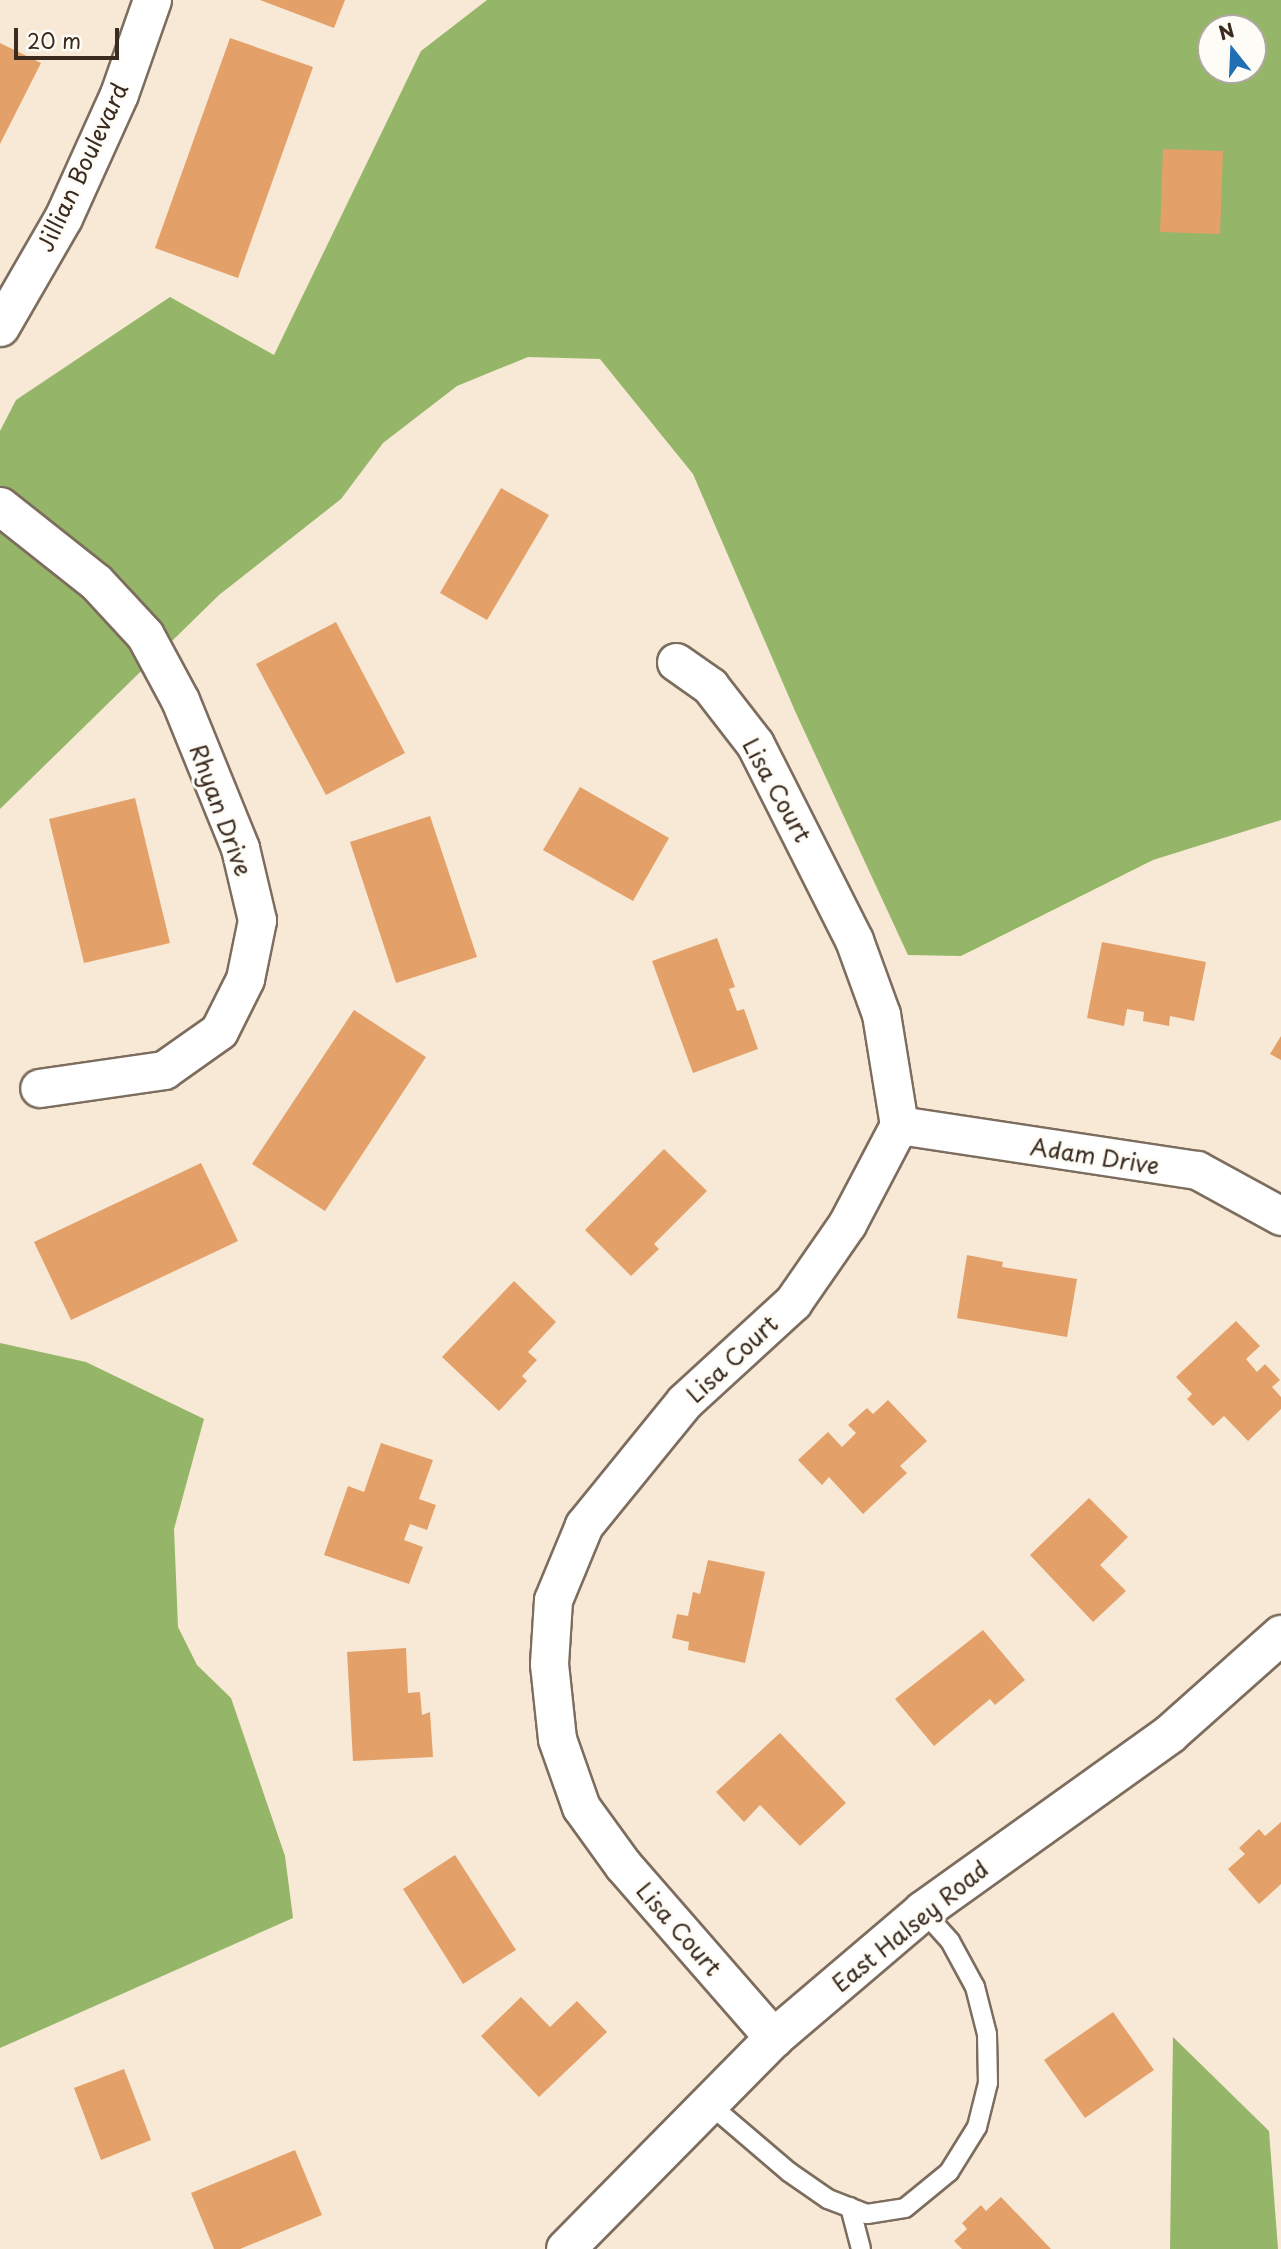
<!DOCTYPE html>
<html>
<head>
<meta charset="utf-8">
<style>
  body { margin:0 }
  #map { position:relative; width:1281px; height:2249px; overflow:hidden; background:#f7e9d5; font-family:"Playpen Sans",sans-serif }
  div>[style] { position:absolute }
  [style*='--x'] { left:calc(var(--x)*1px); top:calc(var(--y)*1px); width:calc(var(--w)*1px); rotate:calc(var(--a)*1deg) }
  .forest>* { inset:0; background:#95b568 }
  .building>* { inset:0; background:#e4a069 }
  .roads { filter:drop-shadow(2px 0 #7d6d5e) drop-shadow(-2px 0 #7d6d5e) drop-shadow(0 2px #7d6d5e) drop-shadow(0 -2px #7d6d5e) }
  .service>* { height:18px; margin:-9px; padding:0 9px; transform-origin:9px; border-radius:9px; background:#fff }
  .minor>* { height:37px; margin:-18.5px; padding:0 18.5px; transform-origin:18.5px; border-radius:18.5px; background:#fff }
  .tertiary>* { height:38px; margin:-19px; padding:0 19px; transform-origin:19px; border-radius:19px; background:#fff }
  span { translate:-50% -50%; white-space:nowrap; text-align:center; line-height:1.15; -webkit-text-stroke:6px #fdfcf7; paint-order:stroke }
  .street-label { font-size:23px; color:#3b2a1e }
  .north { position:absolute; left:1197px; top:14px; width:70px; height:70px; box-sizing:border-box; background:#fdfcf7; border:2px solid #afa8a0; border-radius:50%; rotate:342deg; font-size:19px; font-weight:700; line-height:28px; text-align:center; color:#3b2a1e }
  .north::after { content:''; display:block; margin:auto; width:24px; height:32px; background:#1f6fb2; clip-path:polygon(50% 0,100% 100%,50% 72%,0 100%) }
  .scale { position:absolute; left:14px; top:28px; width:105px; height:32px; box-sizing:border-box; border:4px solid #3b2a1e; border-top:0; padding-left:9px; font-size:21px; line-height:24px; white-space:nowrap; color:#3b2a1e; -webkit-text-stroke:5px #fdfcf7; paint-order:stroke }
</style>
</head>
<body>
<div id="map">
  <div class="forest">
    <i style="clip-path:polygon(evenodd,487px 0,1281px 0,1281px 820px,1153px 860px,961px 956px,908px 955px,795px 711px,693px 474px,600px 359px,528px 357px,457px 386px,383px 443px,341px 499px,219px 595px,0 809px,0 431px,16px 400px,170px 297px,274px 355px,421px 51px,487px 0,1211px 28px,1253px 28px,1253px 70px,1211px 70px,1211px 28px)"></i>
    <i style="clip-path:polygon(0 1343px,86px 1362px,204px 1419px,174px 1529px,178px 1627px,197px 1665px,231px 1698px,285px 1856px,293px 1918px,0 2048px)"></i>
    <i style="clip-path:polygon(1173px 2037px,1269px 2131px,1278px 2249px,1170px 2249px)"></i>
  </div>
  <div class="building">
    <i style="clip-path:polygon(260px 0,345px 0,334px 28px)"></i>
    <i style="clip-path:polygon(230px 38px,313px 67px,238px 278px,155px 248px)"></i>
    <i style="clip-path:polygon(0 43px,41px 63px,0 144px)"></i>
    <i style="clip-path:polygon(1163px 149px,1223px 151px,1220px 234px,1160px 232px)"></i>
    <i style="clip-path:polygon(501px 488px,549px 515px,487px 620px,440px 593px)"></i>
    <i style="clip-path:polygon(336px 622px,405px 753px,326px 795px,256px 664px)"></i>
    <i style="clip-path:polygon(580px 787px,669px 838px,633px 901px,543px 850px)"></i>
    <i style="clip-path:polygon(135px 798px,170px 943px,84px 963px,49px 819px)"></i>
    <i style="clip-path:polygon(430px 816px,477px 957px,396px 983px,350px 842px)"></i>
    <i style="clip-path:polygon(717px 938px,735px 987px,729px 989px,737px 1011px,744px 1009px,758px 1049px,693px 1073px,652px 961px)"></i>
    <i style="clip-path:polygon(1102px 942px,1206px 962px,1194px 1021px,1170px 1016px,1169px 1026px,1143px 1021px,1144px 1012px,1127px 1009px,1124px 1026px,1087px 1018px)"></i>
    <i style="clip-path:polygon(354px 1010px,426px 1057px,325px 1211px,252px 1164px)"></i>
    <i style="clip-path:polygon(1281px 1036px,1281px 1060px,1270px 1054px)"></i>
    <i style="clip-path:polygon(664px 1149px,707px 1191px,654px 1244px,659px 1249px,631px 1276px,585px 1230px)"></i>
    <i style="clip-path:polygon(201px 1163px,238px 1241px,71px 1320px,34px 1242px)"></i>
    <i style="clip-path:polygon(967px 1255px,1003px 1262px,1002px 1267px,1077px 1279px,1067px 1337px,957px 1318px)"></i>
    <i style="clip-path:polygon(514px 1281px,556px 1322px,528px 1352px,537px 1360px,522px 1376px,527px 1381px,499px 1411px,442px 1357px)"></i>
    <i style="clip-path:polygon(1236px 1321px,1260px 1346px,1246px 1359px,1257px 1372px,1265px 1364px,1280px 1380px,1272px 1387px,1281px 1397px,1281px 1409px,1248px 1441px,1224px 1416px,1213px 1426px,1187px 1399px,1192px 1394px,1176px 1377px)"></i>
    <i style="clip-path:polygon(888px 1400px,927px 1441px,900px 1466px,907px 1473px,863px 1514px,829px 1477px,822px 1485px,798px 1460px,828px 1432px,842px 1447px,856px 1433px,848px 1425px,867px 1408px,873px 1414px)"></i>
    <i style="clip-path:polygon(381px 1443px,433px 1460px,419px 1499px,436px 1505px,427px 1530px,410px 1524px,404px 1540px,423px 1547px,409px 1584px,324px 1555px,348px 1486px,364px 1492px)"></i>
    <i style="clip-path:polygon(1089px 1498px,1128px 1537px,1100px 1565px,1126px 1591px,1093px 1622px,1030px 1555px)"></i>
    <i style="clip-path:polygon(708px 1560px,765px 1572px,745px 1663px,688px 1650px,689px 1642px,672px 1638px,677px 1614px,688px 1616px,693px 1592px,700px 1594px)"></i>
    <i style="clip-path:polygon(983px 1630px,1025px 1680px,995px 1705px,990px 1699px,934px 1746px,895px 1699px)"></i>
    <i style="clip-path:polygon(406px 1648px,408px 1693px,420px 1692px,422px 1715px,430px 1712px,433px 1757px,353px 1761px,347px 1652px)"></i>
    <i style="clip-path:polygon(780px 1733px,846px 1803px,800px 1846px,760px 1805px,744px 1822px,716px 1792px)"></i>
    <i style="clip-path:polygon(1281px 1822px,1281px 1884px,1259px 1904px,1228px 1869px,1245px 1854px,1239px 1848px,1259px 1829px,1265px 1836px)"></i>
    <i style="clip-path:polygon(455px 1855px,516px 1950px,463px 1984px,403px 1889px)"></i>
    <i style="clip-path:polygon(521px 1997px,550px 2027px,577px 2001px,607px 2032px,539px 2097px,481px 2036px)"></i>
    <i style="clip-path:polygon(1113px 2012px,1154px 2070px,1085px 2118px,1044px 2060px)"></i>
    <i style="clip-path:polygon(124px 2069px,151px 2140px,101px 2160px,74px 2088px)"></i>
    <i style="clip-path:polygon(295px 2150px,322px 2215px,240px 2249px,214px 2249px,191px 2193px)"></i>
    <i style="clip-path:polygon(1001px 2197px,1051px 2249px,962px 2249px,954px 2241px,967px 2229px,962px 2223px,981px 2205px,986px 2211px)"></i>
  </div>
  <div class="roads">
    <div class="service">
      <i style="--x:707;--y:2102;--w:108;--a:40.5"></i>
      <i style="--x:789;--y:2172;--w:47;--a:34.7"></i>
      <i style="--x:828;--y:2199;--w:42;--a:21"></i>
      <i style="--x:867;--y:2214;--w:38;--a:-9"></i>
      <i style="--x:905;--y:2208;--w:57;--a:-39.3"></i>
      <i style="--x:949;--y:2172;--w:53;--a:-58.1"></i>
      <i style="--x:977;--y:2127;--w:45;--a:-76"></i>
      <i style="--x:988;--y:2083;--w:49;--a:-91.2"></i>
      <i style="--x:987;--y:2034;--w:49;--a:-104.3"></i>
      <i style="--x:975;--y:1987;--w:52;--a:-118.5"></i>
      <i style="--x:950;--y:1941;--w:40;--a:-132"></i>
      <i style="--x:850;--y:2207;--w:43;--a:75.3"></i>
    </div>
    <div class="minor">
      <i style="--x:0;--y:327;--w:126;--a:-60"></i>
      <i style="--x:63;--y:218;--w:136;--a:-65.7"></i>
      <i style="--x:119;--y:94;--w:100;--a:-70.7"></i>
      <i style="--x:0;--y:506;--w:122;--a:38.4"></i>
      <i style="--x:96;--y:582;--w:72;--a:47.2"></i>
      <i style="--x:145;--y:635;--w:74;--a:61.7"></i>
      <i style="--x:180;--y:700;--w:160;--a:67.9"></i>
      <i style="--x:240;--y:848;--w:74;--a:76.7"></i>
      <i style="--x:257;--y:920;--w:60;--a:101.5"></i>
      <i style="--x:245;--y:979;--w:58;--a:116.6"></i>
      <i style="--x:219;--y:1031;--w:67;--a:144.7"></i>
      <i style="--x:164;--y:1070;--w:126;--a:171.8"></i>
      <i style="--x:676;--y:662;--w:42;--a:35.2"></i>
      <i style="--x:710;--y:686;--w:73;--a:52.2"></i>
      <i style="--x:755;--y:744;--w:220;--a:63.2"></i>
      <i style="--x:854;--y:940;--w:79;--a:70"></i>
      <i style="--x:881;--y:1014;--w:112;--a:80.8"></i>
      <i style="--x:899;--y:1125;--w:112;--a:117.7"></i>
      <i style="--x:847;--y:1224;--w:95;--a:124.7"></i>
      <i style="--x:793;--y:1302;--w:148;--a:137.5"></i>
      <i style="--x:684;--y:1402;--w:159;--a:129.1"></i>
      <i style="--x:584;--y:1525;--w:81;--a:112.5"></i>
      <i style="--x:553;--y:1600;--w:64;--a:93.6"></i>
      <i style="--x:549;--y:1664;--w:75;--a:83.9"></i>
      <i style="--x:557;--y:1739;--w:72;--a:70.6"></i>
      <i style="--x:581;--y:1807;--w:72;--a:54.1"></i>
      <i style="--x:623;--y:1865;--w:230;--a:48.9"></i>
      <i style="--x:899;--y:1125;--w:301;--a:8.6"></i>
      <i style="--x:1197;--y:1170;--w:96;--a:28.7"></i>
    </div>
    <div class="tertiary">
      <i style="--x:566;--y:2249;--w:296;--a:-45.4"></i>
      <i style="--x:774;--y:2038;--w:196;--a:-40.4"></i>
      <i style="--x:923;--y:1911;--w:304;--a:-35.6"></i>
      <i style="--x:1170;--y:1734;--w:149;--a:-41.7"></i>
    </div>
  </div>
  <div class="street-label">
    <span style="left:82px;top:167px;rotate:-65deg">Jillian Boulevard</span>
    <span style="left:777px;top:790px;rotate:61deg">Lisa Court</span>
    <span style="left:221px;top:810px;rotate:70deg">Rhyan Drive</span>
    <span style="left:1095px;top:1156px;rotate:9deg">Adam Drive</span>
    <span style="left:732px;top:1359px;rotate:-43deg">Lisa Court</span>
    <span style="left:910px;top:1926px;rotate:-39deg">East Halsey Road</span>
    <span style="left:679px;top:1929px;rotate:49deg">Lisa Court</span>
  </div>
  <div class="north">N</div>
  <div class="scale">20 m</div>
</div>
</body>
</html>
